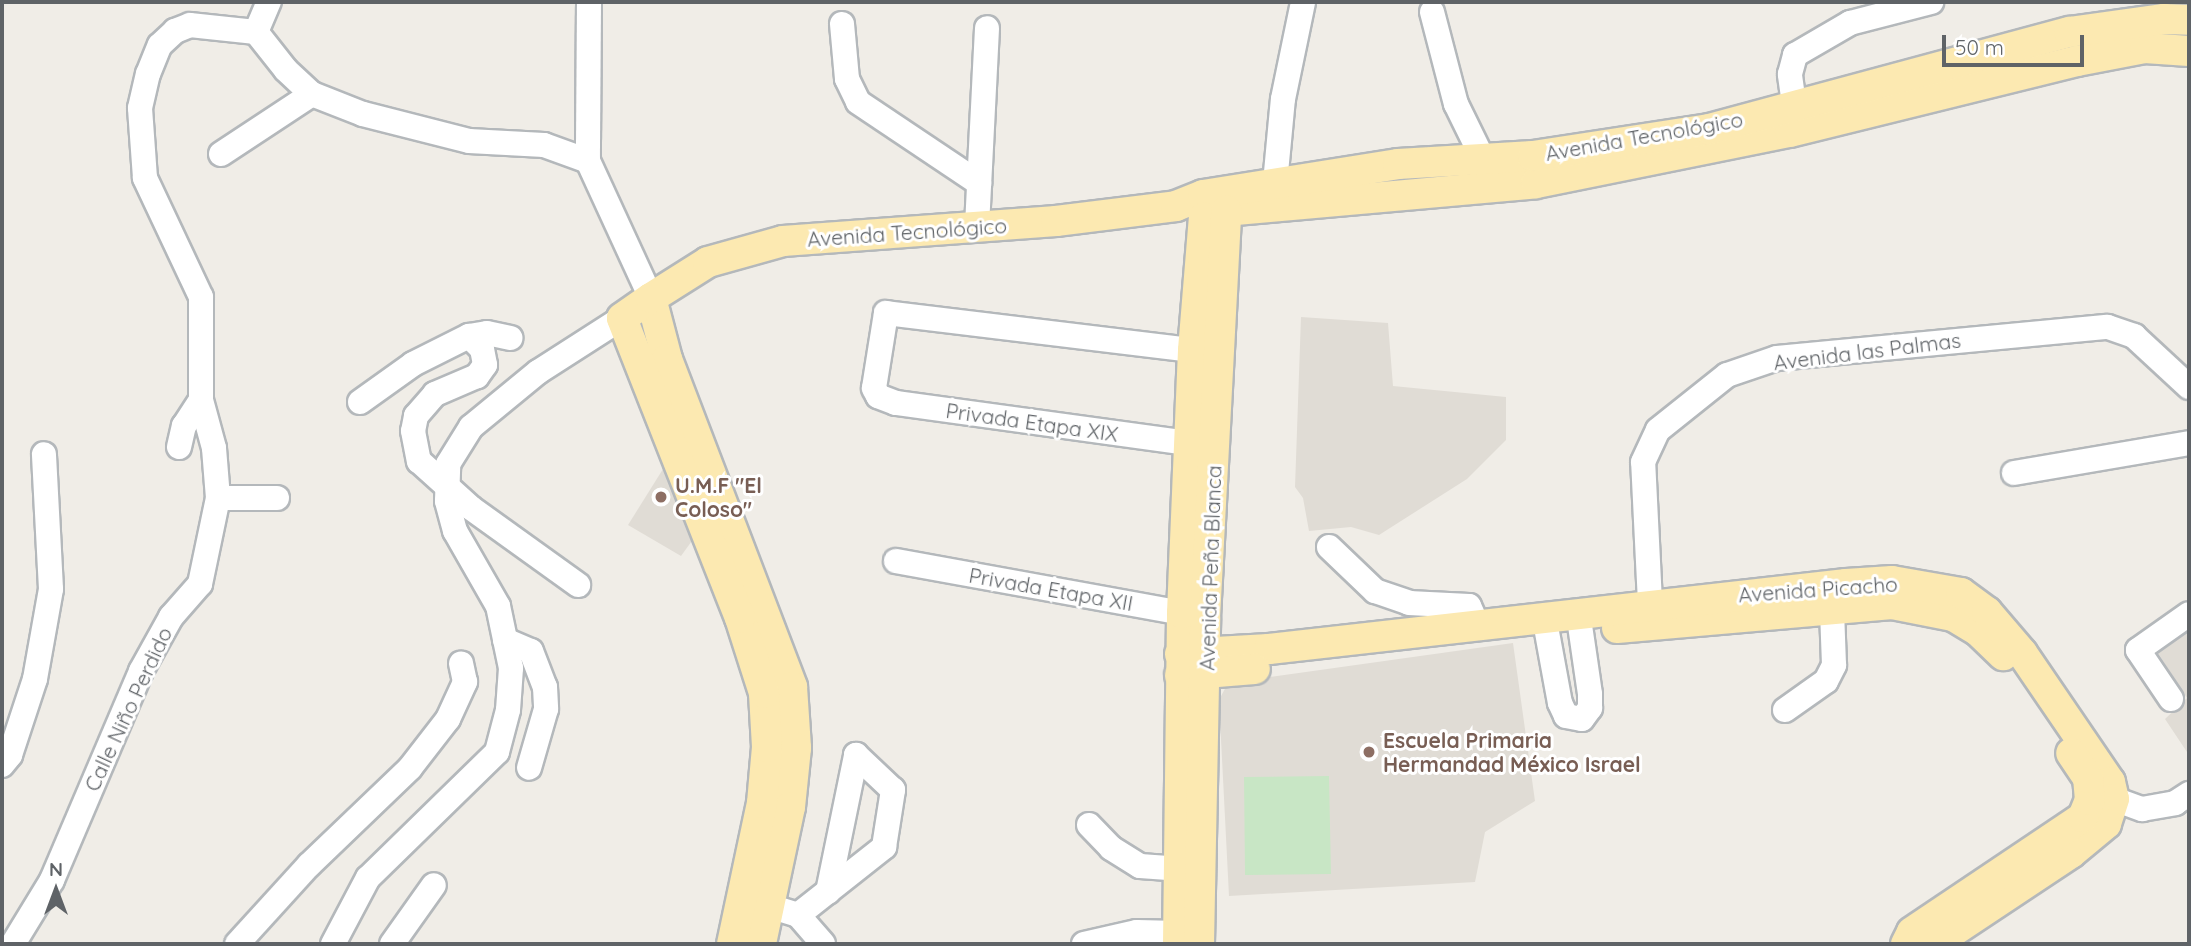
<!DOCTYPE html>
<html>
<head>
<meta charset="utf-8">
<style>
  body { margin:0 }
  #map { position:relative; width:2191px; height:946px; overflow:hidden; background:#f0ede7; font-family:Quicksand,sans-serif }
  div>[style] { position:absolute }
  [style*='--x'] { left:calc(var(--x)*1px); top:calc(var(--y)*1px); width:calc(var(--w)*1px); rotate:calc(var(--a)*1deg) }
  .education>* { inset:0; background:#e0dcd5 }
  .green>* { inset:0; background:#c8e6c5 }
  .roads { filter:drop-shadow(2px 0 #b4b8bb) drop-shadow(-2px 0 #b4b8bb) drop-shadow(0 2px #b4b8bb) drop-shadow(0 -2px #b4b8bb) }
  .minor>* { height:24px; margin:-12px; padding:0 12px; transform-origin:12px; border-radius:12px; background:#fff }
  .major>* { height:30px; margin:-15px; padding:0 15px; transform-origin:15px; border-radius:15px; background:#fce9b1 }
  .dots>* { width:19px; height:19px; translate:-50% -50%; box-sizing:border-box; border:4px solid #fff; border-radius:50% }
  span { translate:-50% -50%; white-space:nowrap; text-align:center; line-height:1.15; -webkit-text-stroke:6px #fff; paint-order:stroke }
  .street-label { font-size:21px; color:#5f6367 }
  .education-label { font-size:21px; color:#785e54; font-weight:700 }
  .left { translate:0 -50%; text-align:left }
  .frame { position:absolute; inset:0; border:4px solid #5f6367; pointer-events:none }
  .north { position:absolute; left:21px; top:855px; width:70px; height:70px; -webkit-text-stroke:5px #fff; paint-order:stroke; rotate:0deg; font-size:19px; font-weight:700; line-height:28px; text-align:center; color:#5f6367 }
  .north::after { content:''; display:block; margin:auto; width:24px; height:32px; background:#5f6367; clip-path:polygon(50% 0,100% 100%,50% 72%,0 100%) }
  .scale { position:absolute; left:1942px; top:35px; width:142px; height:32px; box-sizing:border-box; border:4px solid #5f6367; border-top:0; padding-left:9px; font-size:21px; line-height:24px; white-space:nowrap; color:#5f6367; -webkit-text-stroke:5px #fff; paint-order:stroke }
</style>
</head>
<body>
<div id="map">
  <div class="education">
    <i style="clip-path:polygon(1301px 317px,1388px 323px,1393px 386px,1506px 397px,1506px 440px,1467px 479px,1379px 535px,1351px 527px,1309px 531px,1303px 498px,1295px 487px)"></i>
    <i style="clip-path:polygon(663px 469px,694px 538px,681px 556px,628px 525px)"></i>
    <i style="clip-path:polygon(2189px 627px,2189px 755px,2165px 719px,2187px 698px,2156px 650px)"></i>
    <i style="clip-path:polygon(1513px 643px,1535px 801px,1485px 832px,1475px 882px,1229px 896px,1219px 700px,1228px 683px)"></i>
  </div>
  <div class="green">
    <i style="clip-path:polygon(1329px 776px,1331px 874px,1245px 875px,1244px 777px)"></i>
  </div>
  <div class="roads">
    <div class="minor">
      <i style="--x:589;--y:2;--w:159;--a:90.4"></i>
      <i style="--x:588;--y:161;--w:151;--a:65.3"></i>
      <i style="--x:1432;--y:12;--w:95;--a:75.4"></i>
      <i style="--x:1456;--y:104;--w:61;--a:63.9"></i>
      <i style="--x:842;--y:24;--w:55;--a:84.8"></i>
      <i style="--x:847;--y:79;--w:25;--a:64"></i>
      <i style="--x:858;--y:102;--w:146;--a:33.8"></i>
      <i style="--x:256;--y:32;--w:48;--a:51.7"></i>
      <i style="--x:286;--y:70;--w:35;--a:43"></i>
      <i style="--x:312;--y:94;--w:55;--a:21.4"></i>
      <i style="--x:363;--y:114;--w:109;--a:14.3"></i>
      <i style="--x:469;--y:141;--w:75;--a:3.1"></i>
      <i style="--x:544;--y:145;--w:47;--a:20"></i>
      <i style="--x:256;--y:32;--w:33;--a:-67"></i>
      <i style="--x:1794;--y:104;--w:30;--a:-98"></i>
      <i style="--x:1790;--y:74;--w:20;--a:-75"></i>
      <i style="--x:1795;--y:55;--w:64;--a:-30.2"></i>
      <i style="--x:1850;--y:23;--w:84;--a:-14.5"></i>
      <i style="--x:221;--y:154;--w:109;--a:-33.4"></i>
      <i style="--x:1275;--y:183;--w:84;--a:-84.6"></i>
      <i style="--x:1283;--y:99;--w:99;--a:-78.3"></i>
      <i style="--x:977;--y:226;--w:198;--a:-87.1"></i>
      <i style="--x:469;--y:336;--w:18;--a:45"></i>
      <i style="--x:482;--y:349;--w:16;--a:79"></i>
      <i style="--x:485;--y:365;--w:14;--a:126"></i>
      <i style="--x:477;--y:376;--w:46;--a:156.8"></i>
      <i style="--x:435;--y:394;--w:29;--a:131"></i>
      <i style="--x:416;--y:416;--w:15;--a:101"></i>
      <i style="--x:413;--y:431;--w:31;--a:79"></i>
      <i style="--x:419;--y:461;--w:70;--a:42.1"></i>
      <i style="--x:471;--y:508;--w:132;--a:35.7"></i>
      <i style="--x:360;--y:402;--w:65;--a:-35.6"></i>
      <i style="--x:413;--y:364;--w:63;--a:-26.6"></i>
      <i style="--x:469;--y:336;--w:18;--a:-9"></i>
      <i style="--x:487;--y:333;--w:24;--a:12"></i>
      <i style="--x:1188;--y:443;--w:295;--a:-172.2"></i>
      <i style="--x:896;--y:403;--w:19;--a:-159"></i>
      <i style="--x:878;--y:396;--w:9;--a:-117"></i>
      <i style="--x:874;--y:388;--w:76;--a:-80.9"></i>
      <i style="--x:886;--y:313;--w:309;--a:6.9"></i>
      <i style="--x:179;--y:447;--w:22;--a:-77"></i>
      <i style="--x:184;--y:426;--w:31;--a:-57"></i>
      <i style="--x:2014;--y:473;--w:178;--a:-9.7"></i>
      <i style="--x:218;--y:498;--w:59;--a:0"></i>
      <i style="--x:1329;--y:547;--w:64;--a:43.7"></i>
      <i style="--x:1375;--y:591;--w:36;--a:19"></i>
      <i style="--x:1409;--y:603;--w:60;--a:2.9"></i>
      <i style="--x:1469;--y:606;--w:20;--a:66"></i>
      <i style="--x:896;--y:561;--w:307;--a:10.3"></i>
      <i style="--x:1544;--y:616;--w:88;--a:79.6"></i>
      <i style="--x:1560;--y:703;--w:14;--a:65"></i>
      <i style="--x:1566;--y:716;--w:16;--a:11"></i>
      <i style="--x:1582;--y:719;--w:14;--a:-54"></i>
      <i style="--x:1590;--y:708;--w:14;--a:-90"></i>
      <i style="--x:1590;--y:694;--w:83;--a:-98.3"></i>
      <i style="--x:1651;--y:623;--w:161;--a:-92.8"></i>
      <i style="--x:1643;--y:462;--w:35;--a:-65"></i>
      <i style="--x:1658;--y:430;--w:88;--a:-38.6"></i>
      <i style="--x:1727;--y:375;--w:53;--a:-18.8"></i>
      <i style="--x:1777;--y:358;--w:332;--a:-5.4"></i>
      <i style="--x:2108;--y:327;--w:28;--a:19"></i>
      <i style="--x:2134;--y:336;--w:75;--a:42.8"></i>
      <i style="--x:505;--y:640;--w:28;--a:23"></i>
      <i style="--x:531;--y:651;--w:39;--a:69"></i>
      <i style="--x:545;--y:687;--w:22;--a:87"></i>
      <i style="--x:546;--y:709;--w:61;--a:106.1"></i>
      <i style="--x:2171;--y:699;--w:59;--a:-124"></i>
      <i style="--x:2138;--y:650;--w:62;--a:-35.2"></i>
      <i style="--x:1785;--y:710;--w:50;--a:-35.3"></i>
      <i style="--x:1826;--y:681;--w:18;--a:-63"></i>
      <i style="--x:1834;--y:665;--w:55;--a:-92.1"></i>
      <i style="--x:2;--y:765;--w:13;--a:-51"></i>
      <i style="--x:10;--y:755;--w:80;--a:-71.8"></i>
      <i style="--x:35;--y:679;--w:91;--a:-79.9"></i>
      <i style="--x:51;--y:589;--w:135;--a:-93"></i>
      <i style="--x:2114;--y:799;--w:30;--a:20"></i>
      <i style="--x:2142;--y:809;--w:34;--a:-10"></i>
      <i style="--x:2175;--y:803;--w:17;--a:-33"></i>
      <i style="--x:1089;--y:825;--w:32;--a:46"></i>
      <i style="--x:1111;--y:848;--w:34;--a:32"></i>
      <i style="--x:1140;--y:866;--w:42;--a:4.1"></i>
      <i style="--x:828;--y:892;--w:140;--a:-78.4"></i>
      <i style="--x:782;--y:910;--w:17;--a:17"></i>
      <i style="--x:798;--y:915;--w:38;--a:49"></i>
      <i style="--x:798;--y:915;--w:110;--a:-38.3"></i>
      <i style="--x:884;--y:847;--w:58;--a:-81"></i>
      <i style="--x:893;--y:790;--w:51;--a:-136.6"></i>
      <i style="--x:13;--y:944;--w:75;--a:-58.6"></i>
      <i style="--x:52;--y:880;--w:227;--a:-66.9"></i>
      <i style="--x:141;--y:671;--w:62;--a:-60.9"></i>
      <i style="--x:171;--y:617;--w:44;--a:-48.7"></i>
      <i style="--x:200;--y:584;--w:88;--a:-78.2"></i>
      <i style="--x:218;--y:498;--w:50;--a:-94.6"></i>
      <i style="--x:214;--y:448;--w:50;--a:-105.2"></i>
      <i style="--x:201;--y:400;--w:103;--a:-90"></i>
      <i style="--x:201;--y:297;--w:132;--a:-115.2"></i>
      <i style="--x:145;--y:178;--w:70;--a:-94.1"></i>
      <i style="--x:140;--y:108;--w:35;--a:-77"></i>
      <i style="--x:148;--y:74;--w:31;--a:-68"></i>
      <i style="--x:160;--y:45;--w:21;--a:-43"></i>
      <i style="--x:175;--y:31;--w:16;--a:-22"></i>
      <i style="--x:190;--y:25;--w:66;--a:6.1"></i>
      <i style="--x:237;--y:944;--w:107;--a:-47.7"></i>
      <i style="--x:309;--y:865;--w:140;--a:-43.8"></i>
      <i style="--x:410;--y:768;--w:62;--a:-52.2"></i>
      <i style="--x:448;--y:719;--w:41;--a:-65.3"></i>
      <i style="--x:465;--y:682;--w:19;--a:-102"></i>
      <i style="--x:333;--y:944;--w:75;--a:-62.1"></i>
      <i style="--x:368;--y:878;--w:180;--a:-44.3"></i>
      <i style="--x:497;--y:752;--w:43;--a:-75.3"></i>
      <i style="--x:508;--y:710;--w:42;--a:-85.9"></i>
      <i style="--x:511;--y:668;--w:63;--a:-101.8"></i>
      <i style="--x:498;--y:606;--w:86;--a:-119.8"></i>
      <i style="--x:455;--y:531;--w:31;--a:-105"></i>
      <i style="--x:447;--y:501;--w:37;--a:-88"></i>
      <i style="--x:448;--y:464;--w:44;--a:-58.1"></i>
      <i style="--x:471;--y:427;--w:87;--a:-39.4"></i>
      <i style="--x:538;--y:372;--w:100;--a:-32.7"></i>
      <i style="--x:392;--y:944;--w:72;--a:-54.6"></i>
      <i style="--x:1084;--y:944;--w:54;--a:-12.8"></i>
      <i style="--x:1137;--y:932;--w:42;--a:1.4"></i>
    </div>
    <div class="major">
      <i style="--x:1214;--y:212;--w:323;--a:-5.1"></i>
      <i style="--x:1536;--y:183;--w:259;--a:-11.4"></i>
      <i style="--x:1790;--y:132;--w:296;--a:-13.9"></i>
      <i style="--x:2077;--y:61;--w:69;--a:-10.8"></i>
      <i style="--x:2145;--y:48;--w:44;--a:3.9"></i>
      <i style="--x:651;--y:298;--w:63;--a:75.3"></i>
      <i style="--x:667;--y:359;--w:351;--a:69.1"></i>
      <i style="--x:792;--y:687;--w:61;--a:86.2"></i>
      <i style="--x:796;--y:748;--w:59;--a:95.8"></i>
      <i style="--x:790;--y:807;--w:140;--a:102"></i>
      <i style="--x:1617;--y:628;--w:276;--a:-5"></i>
      <i style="--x:1892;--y:604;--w:62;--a:11.1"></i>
      <i style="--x:1953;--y:616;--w:29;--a:31"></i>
      <i style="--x:1978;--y:631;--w:35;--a:44"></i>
      <i style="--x:1180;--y:654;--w:89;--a:-3.2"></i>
      <i style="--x:1269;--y:649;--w:581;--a:-6.43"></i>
      <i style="--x:1846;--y:584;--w:46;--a:-3.7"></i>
      <i style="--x:1892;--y:581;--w:70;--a:9.9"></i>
      <i style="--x:1961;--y:593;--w:32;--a:36"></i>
      <i style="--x:1987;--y:612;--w:54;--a:49.5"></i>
      <i style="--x:2022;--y:653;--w:156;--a:55.7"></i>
      <i style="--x:2110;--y:782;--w:17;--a:77"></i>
      <i style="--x:2114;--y:799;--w:26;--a:108"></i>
      <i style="--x:2106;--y:824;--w:45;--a:140.4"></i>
      <i style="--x:2071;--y:853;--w:164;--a:146.4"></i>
      <i style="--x:1180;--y:675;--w:75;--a:-4.6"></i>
      <i style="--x:732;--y:944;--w:144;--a:-78"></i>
      <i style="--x:762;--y:803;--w:56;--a:-84.9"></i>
      <i style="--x:767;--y:747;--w:54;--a:-93.2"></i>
      <i style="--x:764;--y:693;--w:79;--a:-107.7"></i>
      <i style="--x:740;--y:618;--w:322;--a:-111.5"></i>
      <i style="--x:622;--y:318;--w:35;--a:-35"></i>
      <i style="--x:651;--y:298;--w:67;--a:-32.3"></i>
      <i style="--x:708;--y:262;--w:78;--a:-15.6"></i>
      <i style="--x:783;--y:241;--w:274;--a:-4.2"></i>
      <i style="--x:1056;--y:221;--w:121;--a:-7.1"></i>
      <i style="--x:1176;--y:206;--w:29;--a:-22"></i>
      <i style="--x:1203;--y:195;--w:197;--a:-9"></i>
      <i style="--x:1398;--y:164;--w:135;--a:-3.4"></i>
      <i style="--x:1533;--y:156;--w:178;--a:-8.7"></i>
      <i style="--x:1709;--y:129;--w:373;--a:-15.1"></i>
      <i style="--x:2069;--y:32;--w:96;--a:-7.8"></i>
      <i style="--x:2164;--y:19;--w:25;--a:2"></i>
      <i style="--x:1178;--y:944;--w:331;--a:-89.3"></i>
      <i style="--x:1182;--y:613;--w:263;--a:-87.6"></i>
      <i style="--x:1193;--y:350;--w:133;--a:-85.3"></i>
      <i style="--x:1199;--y:944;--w:326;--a:-88.9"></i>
      <i style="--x:1205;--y:618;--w:408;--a:-87"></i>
      <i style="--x:1906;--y:944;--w:13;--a:-63"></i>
      <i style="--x:1912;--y:932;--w:206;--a:-33.9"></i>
      <i style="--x:2083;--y:817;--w:18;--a:-68"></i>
      <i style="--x:2090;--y:800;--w:22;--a:-95"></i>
      <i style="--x:2088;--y:778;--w:30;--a:-124"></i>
    </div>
  </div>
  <div class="dots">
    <i style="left:661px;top:497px;background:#8d6e63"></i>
    <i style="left:1369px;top:752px;background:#8d6e63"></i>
  </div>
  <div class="street-label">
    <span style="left:1644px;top:136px;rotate:-10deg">Avenida Tecnológico</span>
    <span style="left:907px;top:232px;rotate:-4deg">Avenida Tecnológico</span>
    <span style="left:1867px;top:351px;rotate:-7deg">Avenida las Palmas</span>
    <span style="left:1032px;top:422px;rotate:8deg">Privada Etapa XIX</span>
    <span style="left:1210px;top:568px;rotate:-88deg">Avenida Peña Blanca</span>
    <span style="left:1051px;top:589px;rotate:10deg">Privada Etapa XII</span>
    <span style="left:1818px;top:589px;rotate:-4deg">Avenida Picacho</span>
    <span style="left:128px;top:709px;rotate:-65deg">Calle Niño Perdido</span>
  </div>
  <div class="education-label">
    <span class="left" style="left:675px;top:497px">U.M.F "El<br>Coloso"</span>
    <span class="left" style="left:1383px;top:752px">Escuela Primaria<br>Hermandad México Israel</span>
  </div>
  <div class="frame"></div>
  <div class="north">N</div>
  <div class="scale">50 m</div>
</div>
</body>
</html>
